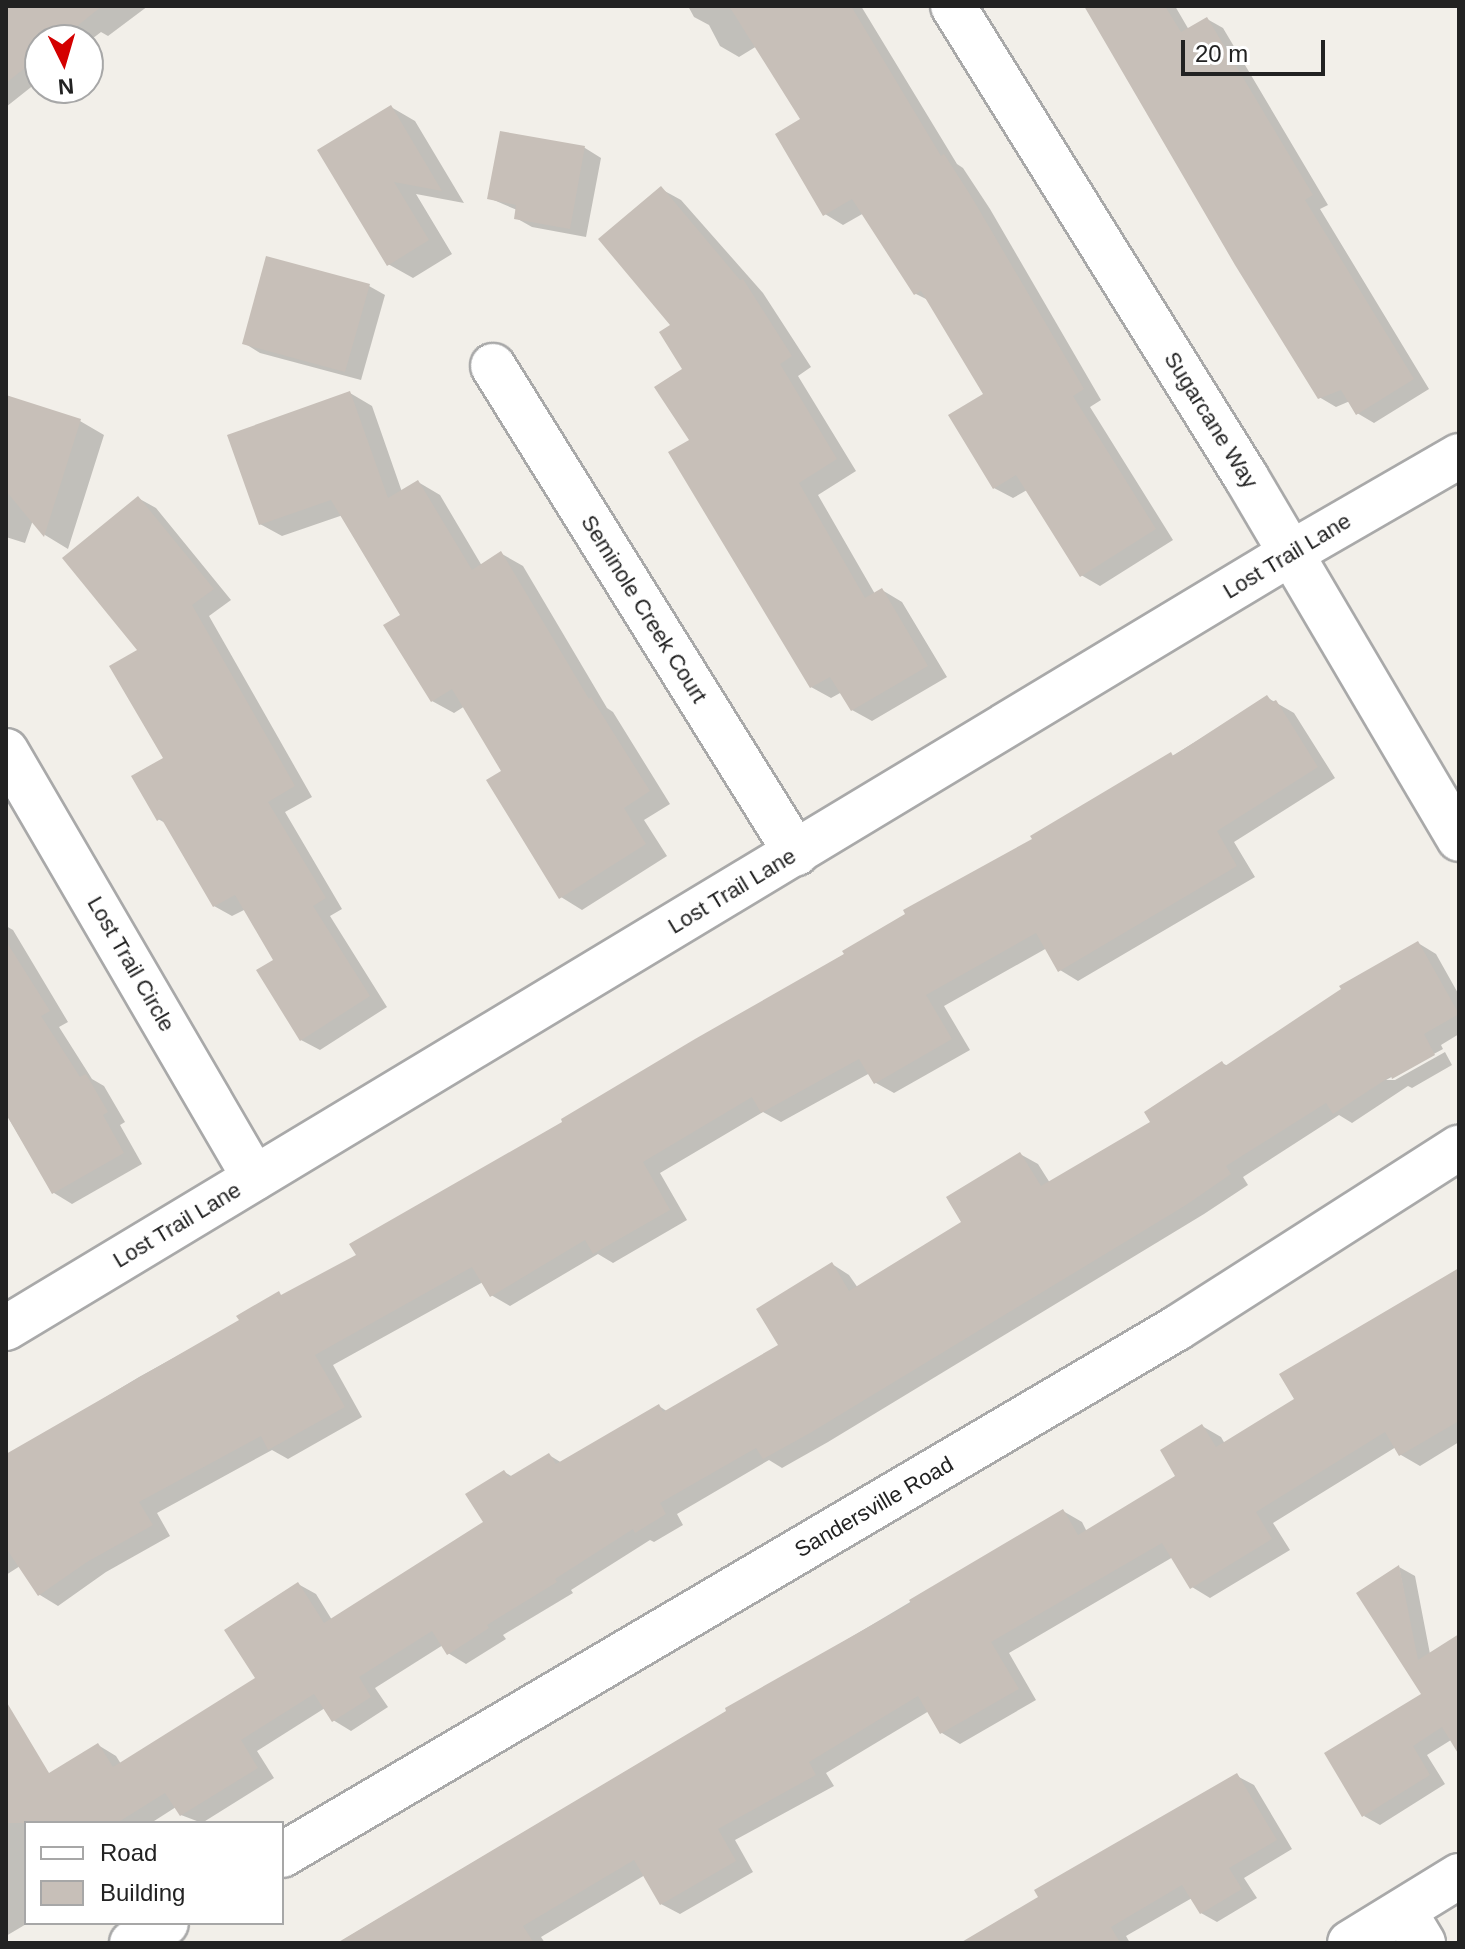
<!DOCTYPE html>
<html>
<head>
<meta charset="utf-8">
<style>
  body { margin:0 }
  #map { position:relative; width:1465px; height:1949px; overflow:hidden; background:#f2efe9; font-family:Helvetica,sans-serif }
  div>[style] { position:absolute }
  [style*='--x'] { left:calc(var(--x)*1px); top:calc(var(--y)*1px); width:calc(var(--w)*1px); rotate:calc(var(--a)*1deg) }
  .shadow>* { inset:0; background:#0003 }
  .building>* { inset:0; background:#c7bfb8 }
  .roads { filter:drop-shadow(2px 0 #a9a9a9) drop-shadow(-2px 0 #a9a9a9) drop-shadow(0 2px #a9a9a9) drop-shadow(0 -2px #a9a9a9) }
  .street>* { height:44px; margin:-22px; padding:0 22px; transform-origin:22px; border-radius:22px; background:#fff }
  span { translate:-50% -50%; white-space:nowrap; text-align:center; line-height:1.15; -webkit-text-stroke:6px #fff; paint-order:stroke }
  .street-label { font-size:22px; color:#222 }
  .frame { position:absolute; inset:0; border:8px solid #222; pointer-events:none }
  .legend { position:absolute; left:24px; top:1821px; width:260px; height:104px; box-sizing:border-box; background:#fff; border:2px solid #a7a7a7; margin:0; padding:10px 14px; list-style:none; font-size:24px; color:#222 }
  .legend li { display:flex; align-items:center; gap:16px; height:40px }
  .legend b { width:40px; border:2px solid #a7a7a7 }
  .north { position:absolute; left:24px; top:24px; width:80px; height:80px; box-sizing:border-box; background:#fff; border:2px solid #a7a7a7; border-radius:50%; rotate:175deg; font-size:22px; font-weight:700; line-height:32px; text-align:center; color:#222 }
  .north::after { content:''; display:block; margin:auto; width:28px; height:36px; background:#d40000; clip-path:polygon(50% 0,100% 100%,50% 72%,0 100%) }
  .scale { position:absolute; left:1181px; top:40px; width:144px; height:36px; box-sizing:border-box; border:4px solid #222; border-top:0; padding-left:10px; font-size:24px; line-height:28px; white-space:nowrap; color:#222; -webkit-text-stroke:6px #fff; paint-order:stroke }
</style>
</head>
<body>
<div id="map">
  <div class="shadow">
    <i style="clip-path:polygon(6px 6px,148px 6px,108px 36px,101px 32px,88px 42px,40px 40px,40px 80px,6px 107px)"></i>
    <i style="clip-path:polygon(688px 6px,861px 6px,957px 164px,963px 168px,990px 209px,1101px 400px,1090px 407px,1173px 540px,1100px 586px,1081px 575px,1027px 490px,1013px 498px,994px 488px,986px 395px,930px 301px,916px 294px,864px 213px,843px 225px,825px 214px,803px 120px,757px 46px,739px 57px,720px 46px,709px 25px,694px 17px)"></i>
    <i style="clip-path:polygon(1085px 6px,1175px 6px,1189px 30px,1207px 19px,1223px 28px,1328px 205px,1320px 209px,1429px 389px,1374px 423px,1357px 413px,1350px 401px,1336px 407px,1319px 397px)"></i>
    <i style="clip-path:polygon(391px 107px,415px 121px,464px 203px,416px 194px,452px 254px,413px 278px,388px 264px)"></i>
    <i style="clip-path:polygon(502px 133px,585px 148px,601px 158px,586px 237px,532px 227px,516px 218px,517px 210px,489px 198px)"></i>
    <i style="clip-path:polygon(661px 189px,681px 200px,763px 293px,811px 367px,798px 376px,856px 471px,818px 495px,875px 594px,882px 590px,902px 602px,947px 677px,872px 721px,852px 710px,842px 692px,831px 698px,811px 687px,691px 440px,685px 369px,673px 325px)"></i>
    <i style="clip-path:polygon(369px 286px,385px 295px,361px 380px,260px 353px,244px 343px)"></i>
    <i style="clip-path:polygon(350px 393px,372px 406px,402px 492px,418px 482px,440px 495px,482px 566px,502px 554px,523px 566px,607px 708px,613px 712px,670px 804px,644px 820px,667px 856px,582px 910px,561px 897px,503px 771px,465px 706px,454px 713px,432px 701px,402px 615px,343px 515px,282px 536px,260px 524px)"></i>
    <i style="clip-path:polygon(6px 397px,80px 421px,104px 435px,68px 549px,45px 535px,33px 520px,25px 543px,6px 537px)"></i>
    <i style="clip-path:polygon(138px 498px,156px 508px,231px 600px,209px 616px,312px 797px,285px 812px,342px 909px,330px 916px,387px 1007px,320px 1050px,301px 1040px,276px 960px,246px 909px,232px 916px,214px 906px,167px 824px,158px 819px,165px 759px,140px 650px)"></i>
    <i style="clip-path:polygon(1268px 698px,1294px 713px,1335px 778px,1234px 842px,1255px 877px,1078px 981px,1060px 970px,1047px 948px,944px 1006px,970px 1050px,894px 1093px,876px 1083px,870px 1073px,781px 1122px,763px 1112px,660px 1173px,687px 1220px,613px 1263px,598px 1254px,510px 1306px,491px 1295px,483px 1282px,333px 1365px,362px 1417px,288px 1459px,272px 1450px,157px 1513px,170px 1536px,106px 1572px,58px 1606px,40px 1595px,20px 1566px,6px 1575px,6px 1461px,43px 1435px,139px 1377px,359px 1256px,565px 1123px)"></i>
    <i style="clip-path:polygon(6px 926px,13px 930px,68px 1022px,59px 1027px,92px 1079px,104px 1086px,125px 1122px,120px 1125px,142px 1164px,72px 1204px,54px 1193px,6px 1114px)"></i>
    <i style="clip-path:polygon(1418px 943px,1436px 954px,1459px 995px,1459px 1034px,1441px 1045px,1443px 1049px,1386px 1080px,1395px 1080px,1445px 1052px,1452px 1065px,1412px 1088px,1408px 1086px,1352px 1123px,1339px 1115px,1243px 1177px,1248px 1185px,1204px 1214px,828px 1442px,782px 1468px,769px 1460px,677px 1514px,683px 1525px,654px 1542px,650px 1540px,571px 1590px,573px 1593px,503px 1635px,506px 1639px,466px 1664px,448px 1653px,443px 1645px,375px 1688px,388px 1707px,351px 1731px,333px 1720px,325px 1708px,257px 1751px,274px 1778px,202px 1823px,181px 1815px,176px 1807px,151px 1823px,26px 1823px,28px 1923px,6px 1936px,6px 1799px,98px 1745px,116px 1756px,121px 1764px,258px 1679px,298px 1584px,316px 1594px,332px 1620px,485px 1523px,504px 1472px,513px 1477px,549px 1455px,562px 1463px,659px 1406px,668px 1412px,781px 1346px,832px 1264px,849px 1275px,858px 1288px,964px 1223px,1020px 1154px,1038px 1164px,1050px 1183px,1153px 1122px,1222px 1063px,1228px 1066px)"></i>
    <i style="clip-path:polygon(1459px 1271px,1459px 1442px,1420px 1466px,1401px 1455px,1396px 1447px,1273px 1523px,1290px 1550px,1210px 1598px,1192px 1587px,1173px 1557px,1009px 1653px,1036px 1700px,960px 1744px,942px 1733px,929px 1711px,826px 1773px,834px 1786px,735px 1840px,753px 1872px,680px 1914px,661px 1904px,645px 1875px,541px 1937px,545px 1943px,338px 1943px,1063px 1511px,1082px 1522px,1087px 1532px,1178px 1476px,1202px 1426px,1221px 1437px,1225px 1444px,1297px 1400px)"></i>
    <i style="clip-path:polygon(1399px 1567px,1415px 1576px,1430px 1654px,1459px 1636px,1459px 1735px,1427px 1755px,1445px 1784px,1380px 1825px,1364px 1816px,1423px 1695px)"></i>
    <i style="clip-path:polygon(1237px 1776px,1254px 1785px,1292px 1849px,1244px 1878px,1257px 1898px,1217px 1922px,1201px 1913px,1192px 1898px,1126px 1936px,1130px 1943px,964px 1943px)"></i>
  </div>
  <div class="building">
    <i style="clip-path:polygon(6px 6px,102px 6px,60px 40px,40px 40px,40px 56px,6px 83px)"></i>
    <i style="clip-path:polygon(729px 6px,851px 6px,941px 156px,944px 154px,971px 196px,1084px 389px,1073px 396px,1156px 529px,1080px 577px,1016px 475px,993px 489px,948px 415px,983px 394px,921px 291px,914px 295px,852px 199px,823px 216px,775px 134px,800px 119px)"></i>
    <i style="clip-path:polygon(1084px 6px,1165px 6px,1181px 32px,1207px 17px,1313px 195px,1305px 200px,1414px 379px,1356px 415px,1341px 390px,1318px 399px,1235px 265px)"></i>
    <i style="clip-path:polygon(391px 105px,442px 191px,394px 182px,429px 240px,387px 266px,317px 150px)"></i>
    <i style="clip-path:polygon(500px 131px,585px 146px,570px 229px,514px 219px,516px 205px,487px 199px)"></i>
    <i style="clip-path:polygon(661px 186px,740px 280px,743px 279px,792px 356px,780px 364px,837px 459px,799px 483px,865px 598px,882px 588px,928px 666px,851px 711px,830px 677px,810px 688px,668px 452px,689px 440px,654px 387px,682px 369px,659px 332px,670px 325px,598px 239px)"></i>
    <i style="clip-path:polygon(266px 256px,370px 284px,345px 372px,242px 344px)"></i>
    <i style="clip-path:polygon(350px 391px,388px 498px,418px 480px,472px 570px,501px 551px,589px 699px,591px 697px,650px 791px,624px 808px,646px 844px,559px 899px,486px 780px,501px 771px,452px 689px,431px 702px,383px 625px,400px 615px,331px 500px,259px 525px,227px 435px)"></i>
    <i style="clip-path:polygon(6px 395px,81px 419px,44px 537px,6px 491px)"></i>
    <i style="clip-path:polygon(138px 496px,214px 589px,192px 605px,295px 786px,268px 802px,326px 898px,313px 906px,370px 996px,300px 1041px,256px 970px,273px 960px,235px 895px,213px 907px,161px 818px,157px 821px,131px 776px,163px 758px,109px 666px,137px 650px,62px 558px)"></i>
    <i style="clip-path:polygon(1267px 695px,1272px 702px,1276px 700px,1318px 767px,1217px 831px,1237px 866px,1058px 972px,1036px 933px,926px 995px,952px 1039px,874px 1084px,859px 1059px,761px 1113px,752px 1097px,643px 1162px,670px 1210px,593px 1254px,585px 1240px,490px 1297px,472px 1267px,315px 1355px,345px 1407px,268px 1450px,261px 1436px,139px 1502px,153px 1525px,87px 1562px,38px 1596px,6px 1548px,6px 1454px,239px 1320px,236px 1316px,279px 1291px,281px 1295px,356px 1255px,349px 1244px,562px 1122px,561px 1119px,695px 1039px,844px 954px,842px 951px,905px 914px,903px 910px,1032px 839px,1030px 836px,1171px 752px,1173px 756px)"></i>
    <i style="clip-path:polygon(6px 941px,50px 1011px,41px 1016px,80px 1077px,86px 1074px,108px 1112px,103px 1115px,124px 1153px,52px 1194px,6px 1114px)"></i>
    <i style="clip-path:polygon(1418px 941px,1459px 1014px,1424px 1034px,1435px 1055px,1392px 1079px,1391px 1076px,1333px 1114px,1326px 1103px,1226px 1166px,1231px 1174px,1186px 1205px,810px 1433px,763px 1459px,756px 1448px,660px 1503px,666px 1514px,635px 1533px,633px 1529px,555px 1579px,557px 1582px,487px 1625px,489px 1628px,447px 1655px,432px 1631px,359px 1677px,371px 1697px,332px 1722px,314px 1694px,241px 1740px,258px 1768px,180px 1816px,165px 1793px,117px 1823px,6px 1823px,6px 1701px,49px 1773px,98px 1743px,113px 1767px,255px 1678px,224px 1630px,298px 1582px,324px 1623px,483px 1522px,465px 1494px,504px 1470px,509px 1477px,549px 1453px,556px 1464px,659px 1404px,663px 1412px,778px 1345px,756px 1309px,832px 1262px,849px 1291px,961px 1222px,946px 1197px,1020px 1152px,1041px 1186px,1150px 1122px,1144px 1112px,1222px 1061px,1225px 1066px,1341px 989px,1339px 986px)"></i>
    <i style="clip-path:polygon(1459px 1268px,1459px 1421px,1399px 1456px,1385px 1432px,1256px 1512px,1272px 1539px,1190px 1589px,1162px 1543px,991px 1642px,1019px 1689px,940px 1734px,918px 1696px,809px 1762px,816px 1775px,718px 1829px,736px 1861px,660px 1905px,634px 1860px,523px 1926px,534px 1943px,337px 1943px,726px 1711px,725px 1708px,911px 1603px,909px 1600px,1063px 1509px,1078px 1535px,1175px 1476px,1160px 1450px,1202px 1424px,1216px 1447px,1294px 1399px,1279px 1374px)"></i>
    <i style="clip-path:polygon(1399px 1565px,1418px 1660px,1459px 1634px,1459px 1755px,1442px 1727px,1413px 1746px,1430px 1775px,1362px 1817px,1324px 1753px,1421px 1694px,1356px 1593px)"></i>
    <i style="clip-path:polygon(1237px 1773px,1277px 1840px,1229px 1868px,1242px 1889px,1200px 1914px,1182px 1885px,1111px 1927px,1120px 1943px,960px 1943px,1038px 1897px,1034px 1890px)"></i>
  </div>
  <div class="roads">
    <div class="street">
      <i style="--x:953;--y:6;--w:555;--a:58.12"></i>
      <i style="--x:1246;--y:477;--w:420;--a:59.5"></i>
      <i style="--x:493;--y:366;--w:574;--a:58.11"></i>
      <i style="--x:6;--y:751;--w:494;--a:59.8"></i>
      <i style="--x:6;--y:1328;--w:1501;--a:-31.09"></i>
      <i style="--x:1291;--y:553;--w:194;--a:-30"></i>
      <i style="--x:282;--y:1855;--w:1039;--a:-30.49"></i>
      <i style="--x:1177;--y:1328;--w:335;--a:-32.6"></i>
      <i style="--x:1404;--y:1911;--w:37;--a:59"></i>
      <i style="--x:132;--y:1943;--w:39;--a:-30"></i>
      <i style="--x:1350;--y:1943;--w:128;--a:-31.6"></i>
    </div>
  </div>
  <div class="street-label">
    <span style="left:1211px;top:420px;rotate:58deg">Sugarcane Way</span>
    <span style="left:1287px;top:556px;rotate:-31deg">Lost Trail Lane</span>
    <span style="left:644px;top:609px;rotate:58deg">Seminole Creek Court</span>
    <span style="left:732px;top:891px;rotate:-31deg">Lost Trail Lane</span>
    <span style="left:131px;top:964px;rotate:60deg">Lost Trail Circle</span>
    <span style="left:177px;top:1225px;rotate:-31deg">Lost Trail Lane</span>
    <span style="left:874px;top:1507px;rotate:-30deg">Sandersville Road</span>
  </div>
  <div class="frame"></div>
  <ul class="legend">
  <li><b style="height:10px;background:#fff"></b>Road</li>
  <li><b style="height:22px;background:#c7bfb8"></b>Building</li>
  </ul>
  <div class="north">N</div>
  <div class="scale">20 m</div>
</div>
</body>
</html>
